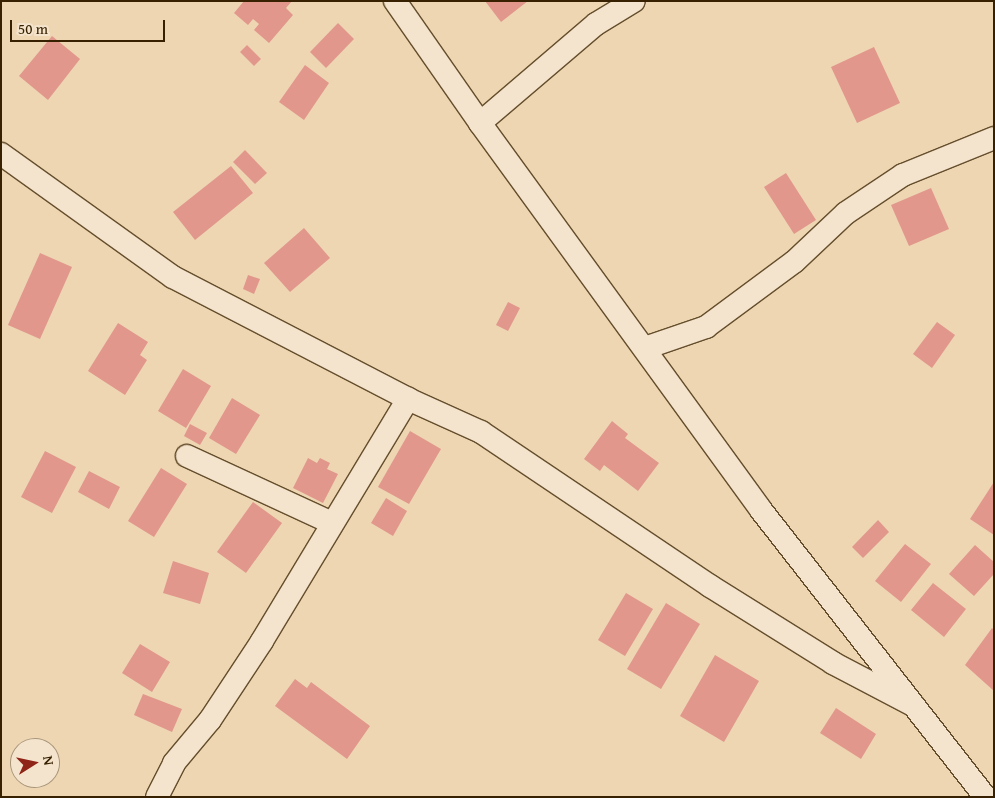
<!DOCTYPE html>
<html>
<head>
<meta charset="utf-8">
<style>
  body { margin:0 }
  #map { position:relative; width:995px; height:798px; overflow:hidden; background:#eed6b2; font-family:"Gentium Book Plus",serif }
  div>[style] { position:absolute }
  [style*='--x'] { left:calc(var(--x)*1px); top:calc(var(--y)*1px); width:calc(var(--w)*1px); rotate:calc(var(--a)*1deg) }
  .building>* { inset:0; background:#e1978c }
  .roads { filter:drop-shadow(1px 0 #654e2c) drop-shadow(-1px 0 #654e2c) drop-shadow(0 1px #654e2c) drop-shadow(0 -1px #654e2c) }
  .minor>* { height:22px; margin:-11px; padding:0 11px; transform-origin:11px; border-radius:11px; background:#f4e4cd }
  span { translate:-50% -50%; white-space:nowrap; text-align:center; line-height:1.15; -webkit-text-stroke:4.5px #f4e4cd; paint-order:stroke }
  .frame { position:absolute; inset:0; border:2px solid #372100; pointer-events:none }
  .north { position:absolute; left:10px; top:738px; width:50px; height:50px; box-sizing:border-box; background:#f4e4cd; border:1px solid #a8967b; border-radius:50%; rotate:80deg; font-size:14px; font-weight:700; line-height:20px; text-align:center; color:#372100 }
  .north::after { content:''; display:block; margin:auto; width:18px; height:22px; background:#8f2418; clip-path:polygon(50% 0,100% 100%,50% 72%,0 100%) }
  .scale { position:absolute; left:10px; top:20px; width:155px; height:22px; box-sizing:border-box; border:2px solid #372100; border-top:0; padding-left:6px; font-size:15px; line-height:18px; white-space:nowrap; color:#372100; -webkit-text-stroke:4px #f4e4cd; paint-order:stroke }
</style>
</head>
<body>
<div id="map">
  <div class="building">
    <i style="clip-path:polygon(244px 1px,292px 1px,286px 8px,293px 15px,269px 43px,254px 30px,259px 24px,253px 19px,248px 25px,234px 13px)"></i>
    <i style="clip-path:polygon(485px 1px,528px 1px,501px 22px)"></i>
    <i style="clip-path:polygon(338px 23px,354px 39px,326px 68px,310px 52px)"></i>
    <i style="clip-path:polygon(52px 36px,80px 59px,48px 100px,19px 76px)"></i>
    <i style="clip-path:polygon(247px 45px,261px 59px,254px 66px,240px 52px)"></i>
    <i style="clip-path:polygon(874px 47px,900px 103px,857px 123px,831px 67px)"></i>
    <i style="clip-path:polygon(305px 65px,329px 83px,304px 120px,279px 102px)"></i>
    <i style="clip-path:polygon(245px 150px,267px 173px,255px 184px,233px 162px)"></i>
    <i style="clip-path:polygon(231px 166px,253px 193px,195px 240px,173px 212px)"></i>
    <i style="clip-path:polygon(786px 173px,816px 220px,794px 234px,764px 187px)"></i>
    <i style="clip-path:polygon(931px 188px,949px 229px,909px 246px,891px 205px)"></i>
    <i style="clip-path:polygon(304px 228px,330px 258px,290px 292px,264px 263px)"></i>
    <i style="clip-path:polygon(40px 253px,72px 267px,40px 339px,8px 325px)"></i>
    <i style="clip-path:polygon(248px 275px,260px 279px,254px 294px,243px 289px)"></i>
    <i style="clip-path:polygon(508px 302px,520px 308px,508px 331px,496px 325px)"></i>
    <i style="clip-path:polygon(937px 322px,955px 335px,932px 368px,913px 354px)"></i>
    <i style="clip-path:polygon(118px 323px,148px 342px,140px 355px,147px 360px,125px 395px,88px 371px)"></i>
    <i style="clip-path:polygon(183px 369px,211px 386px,186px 428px,158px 411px)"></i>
    <i style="clip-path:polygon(232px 398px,260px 415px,236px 454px,209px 438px)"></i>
    <i style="clip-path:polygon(612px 421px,628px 434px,625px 438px,659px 463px,638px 491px,604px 465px,600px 471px,584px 459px)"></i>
    <i style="clip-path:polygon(190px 424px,207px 433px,200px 445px,184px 436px)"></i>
    <i style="clip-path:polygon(410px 431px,441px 449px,409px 504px,378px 487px)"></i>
    <i style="clip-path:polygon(45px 451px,76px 467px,52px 513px,21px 497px)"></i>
    <i style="clip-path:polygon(308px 458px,317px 463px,320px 458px,330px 463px,327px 469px,338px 474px,323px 503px,293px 488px)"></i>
    <i style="clip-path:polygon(161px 468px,187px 484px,154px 537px,128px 521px)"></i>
    <i style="clip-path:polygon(89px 471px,120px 487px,109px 509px,78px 492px)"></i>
    <i style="clip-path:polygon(994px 482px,994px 535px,970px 519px)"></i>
    <i style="clip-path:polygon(386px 498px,407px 511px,393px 536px,371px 523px)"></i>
    <i style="clip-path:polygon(253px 502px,282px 523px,246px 573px,217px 552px)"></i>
    <i style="clip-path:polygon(878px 520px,889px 532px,863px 558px,852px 547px)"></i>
    <i style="clip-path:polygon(905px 544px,931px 564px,901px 602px,875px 581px)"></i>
    <i style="clip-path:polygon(975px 545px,994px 562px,994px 574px,974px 596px,949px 574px)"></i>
    <i style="clip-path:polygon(173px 561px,209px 573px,200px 604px,163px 593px)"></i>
    <i style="clip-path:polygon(933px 583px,966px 609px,944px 637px,911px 610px)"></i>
    <i style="clip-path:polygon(626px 593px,653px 609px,625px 656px,598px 640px)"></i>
    <i style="clip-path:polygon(666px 603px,700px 624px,661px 689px,627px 669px)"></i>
    <i style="clip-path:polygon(992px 628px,994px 630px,994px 691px,965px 665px)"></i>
    <i style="clip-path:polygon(140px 644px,170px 662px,152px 692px,122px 673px)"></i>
    <i style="clip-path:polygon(715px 655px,759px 681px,724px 742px,680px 716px)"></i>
    <i style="clip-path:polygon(295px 679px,307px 688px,311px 682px,370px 726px,347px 759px,275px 706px)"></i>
    <i style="clip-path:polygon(143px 694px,182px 709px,172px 732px,134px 715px)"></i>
    <i style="clip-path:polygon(836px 708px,876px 734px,861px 759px,820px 733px)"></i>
  </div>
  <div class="roads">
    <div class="minor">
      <i style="--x:395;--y:1;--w:149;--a:55.1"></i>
      <i style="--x:480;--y:123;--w:478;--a:54"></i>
      <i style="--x:761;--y:510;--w:364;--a:52"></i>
      <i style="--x:480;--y:123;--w:153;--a:-40.5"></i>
      <i style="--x:596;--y:24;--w:44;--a:-31.2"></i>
      <i style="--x:1;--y:154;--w:211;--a:35.6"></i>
      <i style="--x:173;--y:277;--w:265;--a:27.4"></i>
      <i style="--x:408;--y:399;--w:80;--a:24.3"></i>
      <i style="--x:481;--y:432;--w:276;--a:33.9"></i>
      <i style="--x:710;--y:586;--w:145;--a:32"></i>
      <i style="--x:833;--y:663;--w:90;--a:27.7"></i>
      <i style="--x:645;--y:348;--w:65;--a:-19"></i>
      <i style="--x:706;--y:327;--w:109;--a:-36.5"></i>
      <i style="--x:794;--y:262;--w:71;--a:-43.3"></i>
      <i style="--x:846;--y:213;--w:69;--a:-33.7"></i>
      <i style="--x:903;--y:175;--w:98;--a:-22.1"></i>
      <i style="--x:187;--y:456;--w:160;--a:24.8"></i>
      <i style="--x:157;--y:797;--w:38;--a:-63"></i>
      <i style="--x:174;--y:763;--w:56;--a:-50.1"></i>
      <i style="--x:210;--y:720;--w:95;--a:-56.6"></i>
      <i style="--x:262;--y:641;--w:283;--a:-58.9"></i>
    </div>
  </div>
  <div class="frame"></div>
  <div class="north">N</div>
  <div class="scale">50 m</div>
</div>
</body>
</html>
